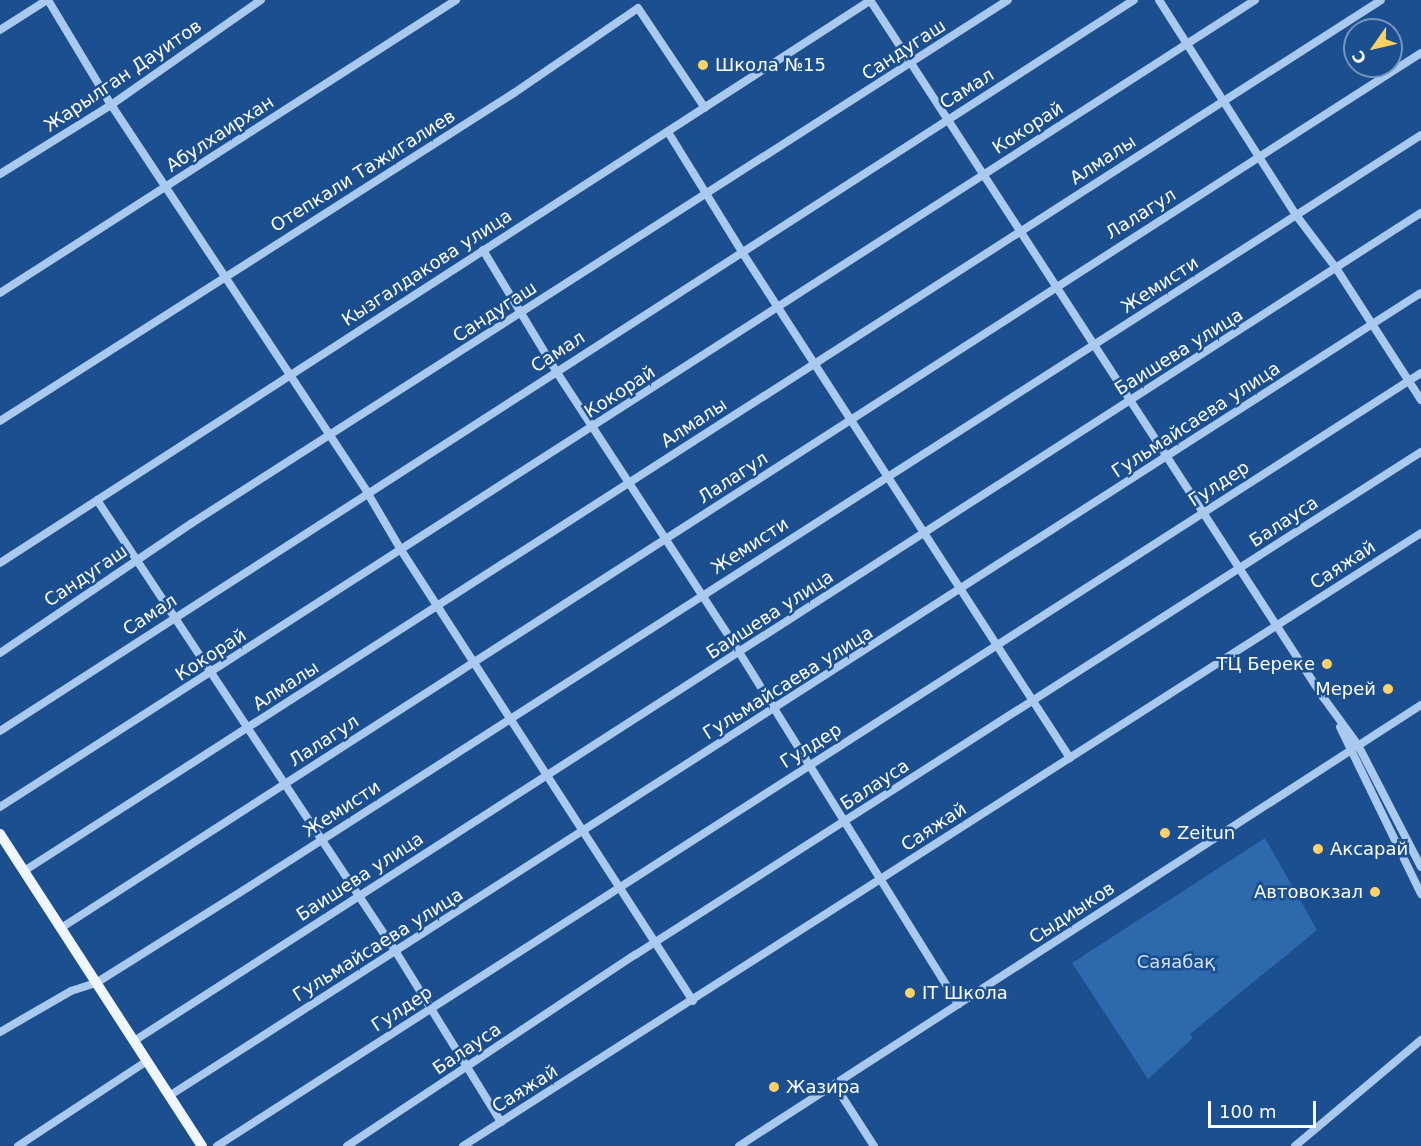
<!DOCTYPE html>
<html>
<head>
<meta charset="utf-8">
<style>
  body { margin:0 }
  #map { position:relative; width:1421px; height:1146px; overflow:hidden; background:#1b4f8f; font-family:"DejaVu Sans",sans-serif }
  div>[style] { position:absolute }
  [style*='--x'] { left:calc(var(--x)*1px); top:calc(var(--y)*1px); width:calc(var(--w)*1px); rotate:calc(var(--a)*1deg) }
  .green>* { inset:0; background:#2e69ad }
  .minor>* { height:8px; margin:-4px; padding:0 4px; transform-origin:4px; border-radius:4px; background:#a9c9ee }
  .major>* { height:10px; margin:-5px; padding:0 5px; transform-origin:5px; border-radius:5px; background:#f0f6ff }
  .dots>* { width:16px; height:16px; translate:-50% -50%; box-sizing:border-box; border:3px solid #1b4f8f; border-radius:50% }
  span { translate:-50% -50%; white-space:nowrap; text-align:center; line-height:1.15; -webkit-text-stroke:5px #1b4f8f; paint-order:stroke }
  .street-label { font-size:18px; color:#fff }
  .poi-label { font-size:18px; color:#fff }
  .left { translate:0 -50%; text-align:left }
  .right { translate:-100% -50%; text-align:right }
  .park-label { font-size:18px; color:#cfe3fa }
  .north { position:absolute; left:1343px; top:18px; width:60px; height:60px; box-sizing:border-box; background:#1b4f8f; border:2px solid #7695bc; border-radius:50%; rotate:236deg; font-size:16px; font-weight:700; line-height:24px; text-align:center; color:#fff }
  .north::after { content:''; display:block; margin:auto; width:21px; height:27px; background:#ffd166; clip-path:polygon(50% 0,100% 100%,50% 72%,0 100%) }
  .scale { position:absolute; left:1208px; top:1101px; width:108px; height:27px; box-sizing:border-box; border:3px solid #fff; border-top:0; padding-left:8px; font-size:18px; line-height:21px; white-space:nowrap; color:#fff; -webkit-text-stroke:4px #1b4f8f; paint-order:stroke }
</style>
</head>
<body>
<div id="map">
  <div class="green">
    <i style="clip-path:polygon(1265px 838px,1317px 930px,1190px 1034px,1193px 1038px,1148px 1079px,1072px 963px)"></i>
  </div>
  <div class="minor">
    <i style="--x:48;--y:0;--w:117;--a:59"></i>
    <i style="--x:108;--y:100;--w:470;--a:56.5"></i>
    <i style="--x:367;--y:492;--w:67;--a:59.6"></i>
    <i style="--x:401;--y:550;--w:537;--a:57.08"></i>
    <i style="--x:870;--y:0;--w:831;--a:56.98"></i>
    <i style="--x:1323;--y:697;--w:59;--a:53.9"></i>
    <i style="--x:1358;--y:745;--w:137;--a:62.7"></i>
    <i style="--x:1159;--y:0;--w:255;--a:57.5"></i>
    <i style="--x:1296;--y:215;--w:66;--a:53"></i>
    <i style="--x:1336;--y:268;--w:157;--a:57.2"></i>
    <i style="--x:0;--y:30;--w:56;--a:-32.6"></i>
    <i style="--x:668;--y:132;--w:141;--a:58.3"></i>
    <i style="--x:742;--y:252;--w:603;--a:57.05"></i>
    <i style="--x:0;--y:174;--w:131;--a:-31.9"></i>
    <i style="--x:111;--y:105;--w:183;--a:-35"></i>
    <i style="--x:483;--y:250;--w:141;--a:58.9"></i>
    <i style="--x:556;--y:371;--w:335;--a:56.9"></i>
    <i style="--x:739;--y:652;--w:415;--a:58.1"></i>
    <i style="--x:0;--y:293;--w:542;--a:-32.72"></i>
    <i style="--x:0;--y:421;--w:610;--a:-32.54"></i>
    <i style="--x:514;--y:93;--w:150;--a:-34.4"></i>
    <i style="--x:638;--y:8;--w:120;--a:56.2"></i>
    <i style="--x:97;--y:500;--w:542;--a:56.52"></i>
    <i style="--x:396;--y:952;--w:200;--a:58.3"></i>
    <i style="--x:0;--y:563;--w:1037;--a:-32.88"></i>
    <i style="--x:0;--y:653;--w:232;--a:-34.1"></i>
    <i style="--x:192;--y:523;--w:969;--a:-32.66"></i>
    <i style="--x:1340;--y:727;--w:186;--a:64.1"></i>
    <i style="--x:0;--y:731;--w:1349;--a:-32.81"></i>
    <i style="--x:0;--y:807;--w:1492;--a:-32.74"></i>
    <i style="--x:24;--y:871;--w:1612;--a:-32.69"></i>
    <i style="--x:61;--y:928;--w:1617;--a:-32.76"></i>
    <i style="--x:0;--y:1032;--w:82;--a:-30"></i>
    <i style="--x:71;--y:991;--w:26;--a:-18"></i>
    <i style="--x:96;--y:983;--w:182;--a:-32.2"></i>
    <i style="--x:250;--y:886;--w:1391;--a:-32.67"></i>
    <i style="--x:134;--y:1041;--w:1530;--a:-32.76"></i>
    <i style="--x:834;--y:1084;--w:74;--a:57.2"></i>
    <i style="--x:169;--y:1096;--w:1487;--a:-32.68"></i>
    <i style="--x:18;--y:1146;--w:154;--a:-33.4"></i>
    <i style="--x:217;--y:1146;--w:1431;--a:-32.7"></i>
    <i style="--x:347;--y:1146;--w:346;--a:-33.6"></i>
    <i style="--x:635;--y:955;--w:933;--a:-32.62"></i>
    <i style="--x:463;--y:1146;--w:1137;--a:-32.61"></i>
    <i style="--x:739;--y:1146;--w:812;--a:-32.89"></i>
    <i style="--x:1295;--y:1146;--w:165;--a:-40.1"></i>
  </div>
  <div class="major">
    <i style="--x:0;--y:834;--w:372;--a:57.1"></i>
  </div>
  <div class="dots">
    <i style="left:703px;top:65px;background:#ffd166"></i>
    <i style="left:1327px;top:664px;background:#ffd166"></i>
    <i style="left:1388px;top:689px;background:#ffd166"></i>
    <i style="left:1165px;top:833px;background:#ffd166"></i>
    <i style="left:1318px;top:849px;background:#ffd166"></i>
    <i style="left:1375px;top:892px;background:#ffd166"></i>
    <i style="left:910px;top:993px;background:#ffd166"></i>
    <i style="left:774px;top:1087px;background:#ffd166"></i>
  </div>
  <div class="street-label">
    <span style="left:904px;top:50px;rotate:-33deg">Сандугаш</span>
    <span style="left:123px;top:76px;rotate:-34deg">Жарылган Дауитов</span>
    <span style="left:967px;top:89px;rotate:-32deg">Самал</span>
    <span style="left:1028px;top:128px;rotate:-33deg">Кокорай</span>
    <span style="left:220px;top:134px;rotate:-33deg">Абулхаирхан</span>
    <span style="left:1103px;top:160px;rotate:-33deg">Алмалы</span>
    <span style="left:363px;top:171px;rotate:-32deg">Отепкали Тажигалиев</span>
    <span style="left:1141px;top:214px;rotate:-32deg">Лалагул</span>
    <span style="left:427px;top:268px;rotate:-33deg">Кызгалдакова улица</span>
    <span style="left:1160px;top:285px;rotate:-33deg">Жемисти</span>
    <span style="left:495px;top:312px;rotate:-33deg">Сандугаш</span>
    <span style="left:558px;top:352px;rotate:-33deg">Самал</span>
    <span style="left:1179px;top:352px;rotate:-32deg">Баишева улица</span>
    <span style="left:620px;top:392px;rotate:-33deg">Кокорай</span>
    <span style="left:1196px;top:420px;rotate:-33deg">Гульмайсаева улица</span>
    <span style="left:694px;top:423px;rotate:-33deg">Алмалы</span>
    <span style="left:733px;top:478px;rotate:-33deg">Лалагул</span>
    <span style="left:1219px;top:484px;rotate:-33deg">Гулдер</span>
    <span style="left:1284px;top:522px;rotate:-33deg">Балауса</span>
    <span style="left:750px;top:546px;rotate:-33deg">Жемисти</span>
    <span style="left:1343px;top:565px;rotate:-33deg">Саяжай</span>
    <span style="left:86px;top:576px;rotate:-34deg">Сандугаш</span>
    <span style="left:150px;top:615px;rotate:-33deg">Самал</span>
    <span style="left:770px;top:615px;rotate:-33deg">Баишева улица</span>
    <span style="left:211px;top:655px;rotate:-33deg">Кокорай</span>
    <span style="left:788px;top:683px;rotate:-32deg">Гульмайсаева улица</span>
    <span style="left:286px;top:686px;rotate:-33deg">Алмалы</span>
    <span style="left:324px;top:741px;rotate:-33deg">Лалагул</span>
    <span style="left:811px;top:746px;rotate:-32deg">Гулдер</span>
    <span style="left:875px;top:785px;rotate:-33deg">Балауса</span>
    <span style="left:342px;top:809px;rotate:-33deg">Жемисти</span>
    <span style="left:934px;top:827px;rotate:-33deg">Саяжай</span>
    <span style="left:360px;top:877px;rotate:-33deg">Баишева улица</span>
    <span style="left:1072px;top:913px;rotate:-33deg">Сыдиыков</span>
    <span style="left:378px;top:945px;rotate:-32deg">Гульмайсаева улица</span>
    <span style="left:402px;top:1009px;rotate:-33deg">Гулдер</span>
    <span style="left:467px;top:1049px;rotate:-34deg">Балауса</span>
    <span style="left:525px;top:1089px;rotate:-32deg">Саяжай</span>
  </div>
  <div class="poi-label">
    <span class="left" style="left:715px;top:65px">Школа №15</span>
    <span class="right" style="left:1315px;top:664px">ТЦ Береке</span>
    <span class="right" style="left:1376px;top:689px">Мерей</span>
    <span class="left" style="left:1177px;top:833px">Zeitun</span>
    <span class="left" style="left:1330px;top:849px">Аксарай</span>
    <span class="right" style="left:1363px;top:892px">Автовокзал</span>
    <span class="left" style="left:922px;top:993px">IT Школа</span>
    <span class="left" style="left:786px;top:1087px">Жазира</span>
  </div>
  <div class="park-label">
    <span style="left:1176px;top:962px">Саяабақ</span>
  </div>
  <div class="north">С</div>
  <div class="scale">100 m</div>
</div>
</body>
</html>
